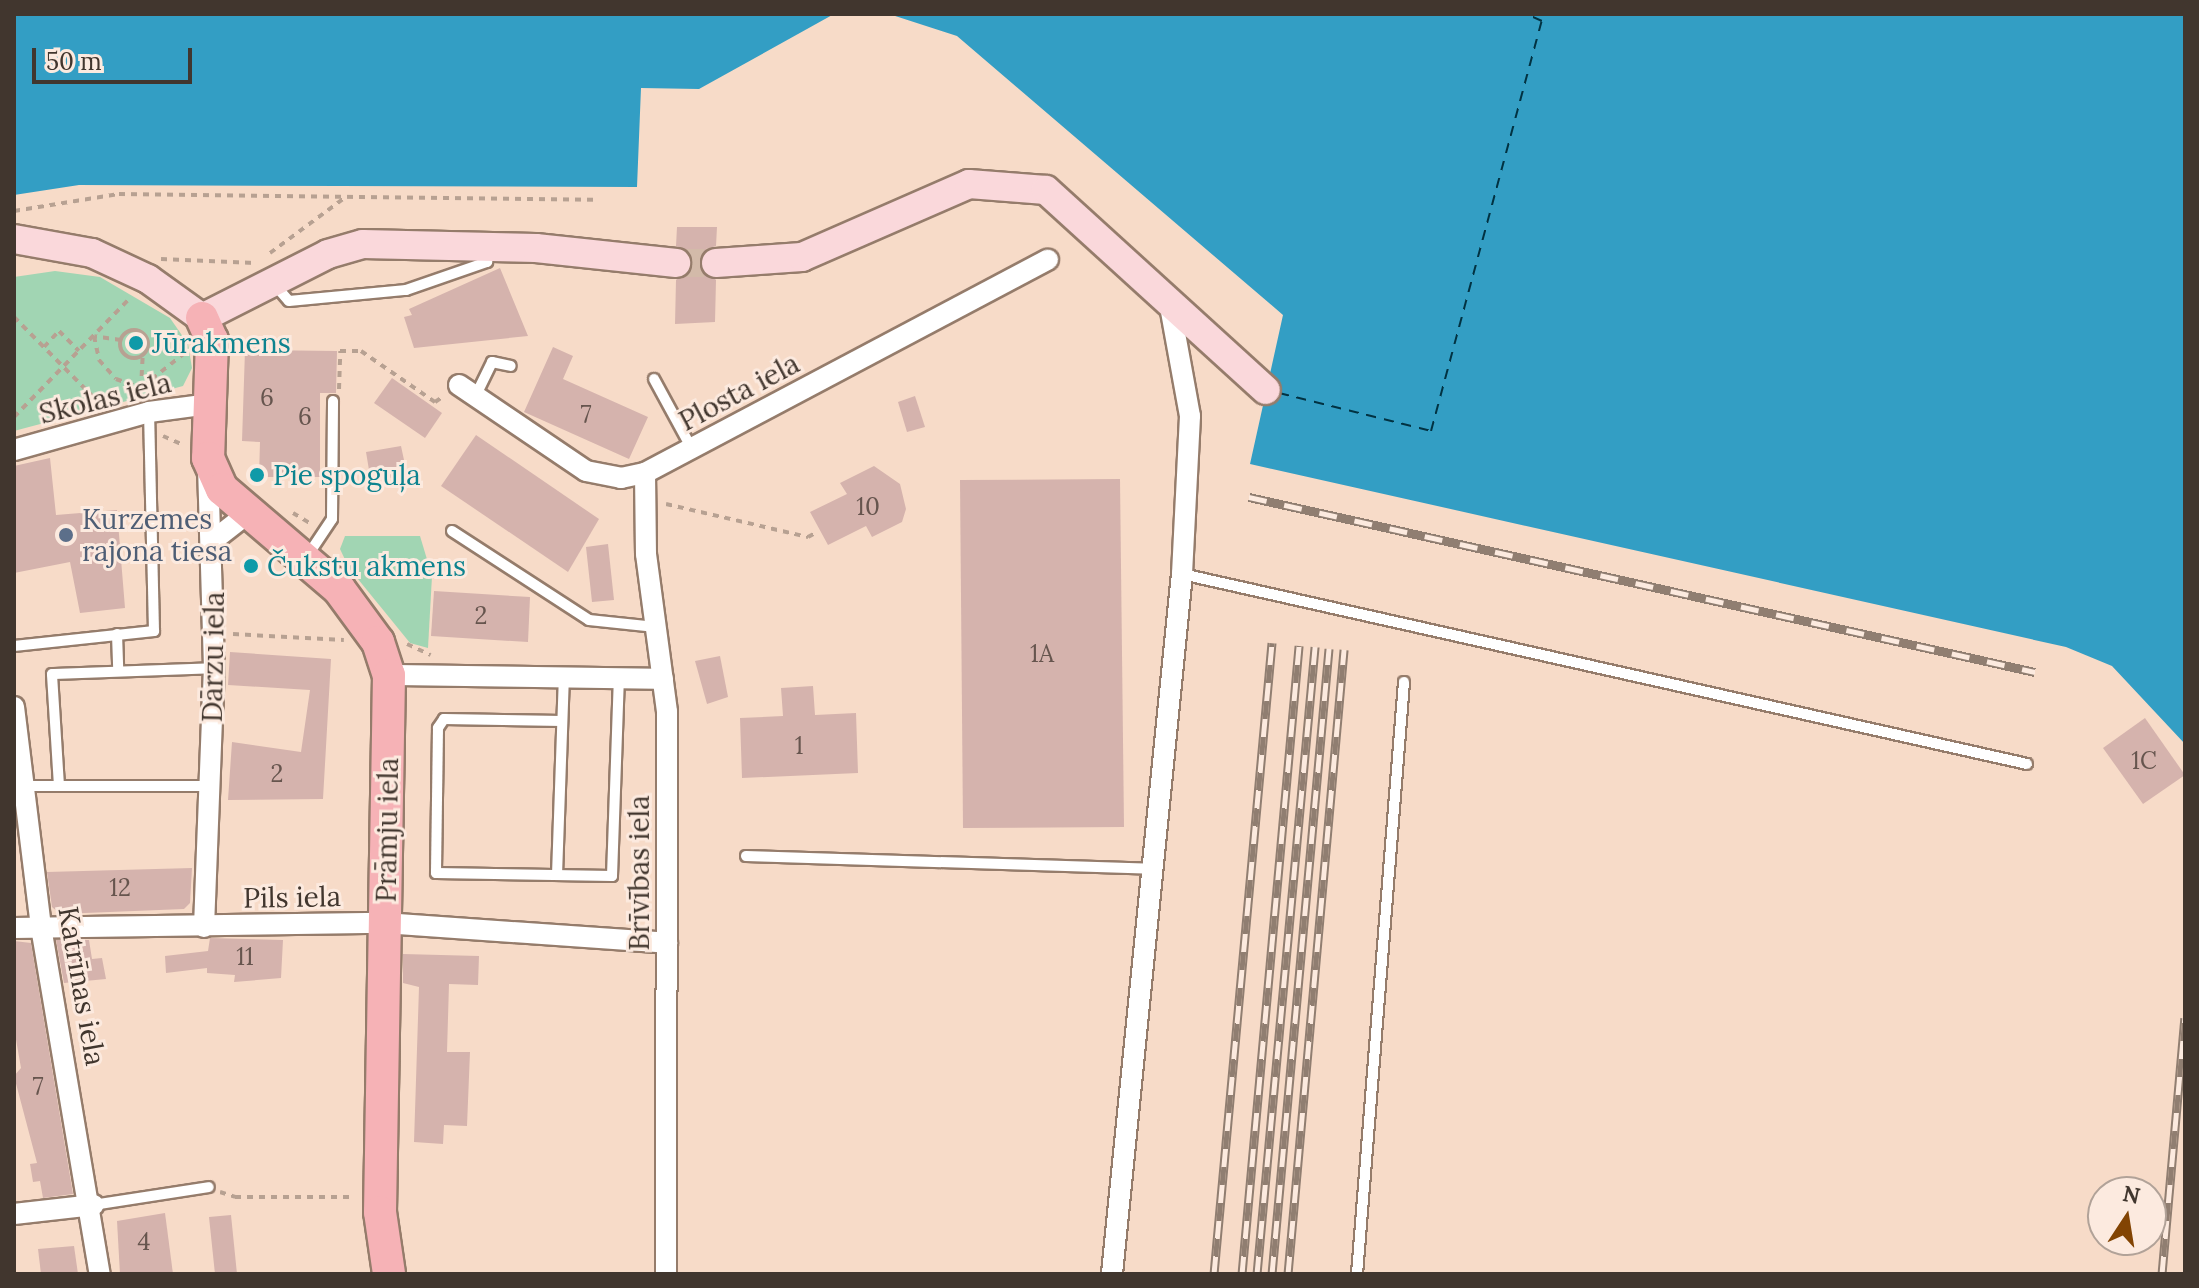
<!DOCTYPE html>
<html>
<head>
<meta charset="utf-8">
<style>
  body { margin:0 }
  #map { position:relative; width:2199px; height:1288px; overflow:hidden; background:#f7dbc8; font-family:Lora,serif }
  div>[style] { position:absolute }
  [style*='--x'] { left:calc(var(--x)*1px); top:calc(var(--y)*1px); width:calc(var(--w)*1px); rotate:calc(var(--a)*1deg) }
  .green>* { inset:0; background:#a1d5b3 }
  .water>* { inset:0; background:#339ec4 }
  .ferry>* { height:2px; margin-top:-1px; transform-origin:0; background:repeating-linear-gradient(90deg,#013242 0 10px,transparent 0 18px) }
  .building>* { inset:0; background:#d5b3ad }
  .secondary-tunnel>* { height:28px; margin-top:-14px; transform-origin:0; background:repeating-linear-gradient(90deg,#d3baa9 0 28px,transparent 0 42px) }
  .path>* { height:4px; margin-top:-2px; transform-origin:0; background:repeating-linear-gradient(90deg,#b7a192 0 6px,transparent 0 12px) }
  .path>.ring { margin:-2px; padding:0; box-sizing:content-box; background:none; border:4px solid #b7a192; border-radius:50% }
  .roads { filter:drop-shadow(2px 0 #957c6b) drop-shadow(-2px 0 #957c6b) drop-shadow(0 2px #957c6b) drop-shadow(0 -2px #957c6b) }
  .lane>* { height:10px; margin:-5px; padding:0 5px; transform-origin:5px; border-radius:5px; background:#fff }
  .street>* { height:20px; margin:-10px; padding:0 10px; transform-origin:10px; border-radius:10px; background:#fff }
  .secondary>* { height:28px; margin:-14px; padding:0 14px; transform-origin:14px; border-radius:14px; background:#fad8db }
  .primary>* { height:32px; margin:-16px; padding:0 16px; transform-origin:16px; border-radius:16px; background:#f6b2b6 }
  .rail>* { height:9px; margin-top:-4.5px; transform-origin:0; background:repeating-linear-gradient(90deg,#fceadf 0 18px,#907e71 0 36px); box-sizing:border-box; border-block:2px solid #907e71 }
  .dots>* { width:22px; height:22px; translate:-50% -50%; box-sizing:border-box; border:4px solid #fceadf; border-radius:50% }
  span { translate:-50% -50%; white-space:nowrap; text-align:center; line-height:1.15; -webkit-text-stroke:6px #fceadf; paint-order:stroke }
  .number-label { font-size:24px; color:#66554e }
  .number-label span { -webkit-text-stroke-width:0 }
  .culture-label { font-size:28px; color:#0d838f }
  .left { translate:0 -50%; text-align:left }
  .street-label { font-size:28px; color:#41362e }
  .service-label { font-size:28px; color:#4e5e75 }
  .frame { position:absolute; inset:0; border:16px solid #41362e; pointer-events:none }
  .north { position:absolute; left:2087px; top:1176px; width:80px; height:80px; box-sizing:border-box; background:#fceadf; border:2px solid #b1a298; border-radius:50%; rotate:12deg; font-size:22px; font-weight:700; line-height:32px; text-align:center; color:#41362e }
  .north::after { content:''; display:block; margin:auto; width:28px; height:36px; background:#824403; clip-path:polygon(50% 0,100% 100%,50% 72%,0 100%) }
  .scale { position:absolute; left:32px; top:48px; width:160px; height:36px; box-sizing:border-box; border:4px solid #41362e; border-top:0; padding-left:10px; font-size:24px; line-height:28px; white-space:nowrap; color:#41362e; -webkit-text-stroke:6px #fceadf; paint-order:stroke }
</style>
</head>
<body>
<div id="map">
  <div class="green">
    <i style="clip-path:polygon(55px 271px,100px 277px,170px 318px,188px 344px,192px 368px,183px 386px,14px 431px,14px 277px)"></i>
    <i style="clip-path:polygon(345px 536px,420px 536px,432px 576px,428px 648px,410px 643px,349px 568px,340px 549px)"></i>
  </div>
  <div class="water">
    <i style="clip-path:polygon(14px 14px,834px 14px,699px 89px,641px 88px,637px 187px,79px 185px,14px 195px)"></i>
    <i style="clip-path:polygon(889px 14px,2185px 14px,2185px 744px,2112px 666px,2066px 647px,1250px 464px,1283px 315px,957px 36px)"></i>
  </div>
  <div class="ferry">
    <i style="--x:1279;--y:393;--w:157;--a:14"></i>
    <i style="--x:1431;--y:431;--w:425;--a:-74.9"></i>
    <i style="--x:1542;--y:21;--w:17;--a:-156"></i>
  </div>
  <div class="building">
    <i style="clip-path:polygon(677px 227px,717px 227px,716px 246px,706px 249px,699px 263px,716px 280px,715px 322px,675px 324px,676px 280px,693px 264px,687px 250px,676px 246px)"></i>
    <i style="clip-path:polygon(500px 268px,528px 336px,414px 348px,404px 317px,412px 315px,409px 309px)"></i>
    <i style="clip-path:polygon(553px 347px,573px 356px,563px 379px,648px 417px,629px 459px,524px 412px)"></i>
    <i style="clip-path:polygon(245px 350px,337px 351px,336px 393px,320px 393px,320px 477px,259px 477px,260px 442px,242px 441px)"></i>
    <i style="clip-path:polygon(392px 378px,442px 413px,425px 438px,374px 403px)"></i>
    <i style="clip-path:polygon(915px 396px,925px 427px,907px 432px,898px 402px)"></i>
    <i style="clip-path:polygon(476px 435px,599px 519px,568px 572px,441px 486px)"></i>
    <i style="clip-path:polygon(401px 446px,407px 474px,389px 478px,387px 467px,369px 470px,366px 452px)"></i>
    <i style="clip-path:polygon(50px 458px,56px 515px,117px 510px,125px 608px,80px 613px,70px 562px,14px 573px,14px 466px)"></i>
    <i style="clip-path:polygon(874px 466px,900px 484px,906px 509px,902px 522px,872px 537px,866px 526px,828px 545px,810px 512px,847px 494px,840px 483px)"></i>
    <i style="clip-path:polygon(1120px 479px,1124px 827px,963px 828px,960px 480px)"></i>
    <i style="clip-path:polygon(608px 544px,614px 600px,592px 602px,586px 547px)"></i>
    <i style="clip-path:polygon(434px 591px,530px 597px,528px 642px,431px 636px)"></i>
    <i style="clip-path:polygon(230px 652px,331px 659px,323px 799px,228px 800px,232px 742px,301px 752px,310px 690px,228px 685px)"></i>
    <i style="clip-path:polygon(720px 656px,728px 697px,707px 704px,695px 661px)"></i>
    <i style="clip-path:polygon(813px 686px,815px 715px,856px 713px,858px 773px,742px 778px,740px 718px,783px 716px,781px 688px)"></i>
    <i style="clip-path:polygon(2145px 718px,2185px 775px,2143px 804px,2103px 748px)"></i>
    <i style="clip-path:polygon(192px 868px,190px 903px,184px 909px,60px 914px,52px 907px,47px 872px)"></i>
    <i style="clip-path:polygon(210px 938px,283px 940px,281px 978px,234px 982px,235px 975px,207px 973px,207px 968px,166px 973px,165px 956px,208px 951px)"></i>
    <i style="clip-path:polygon(56px 940px,89px 940px,92px 959px,102px 958px,106px 979px,64px 983px)"></i>
    <i style="clip-path:polygon(14px 941px,31px 943px,73px 1194px,43px 1198px,40px 1181px,33px 1182px,30px 1164px,37px 1163px,14px 1076px,21px 1068px,14px 1028px)"></i>
    <i style="clip-path:polygon(403px 954px,479px 956px,478px 985px,449px 984px,447px 1052px,470px 1052px,467px 1126px,444px 1125px,443px 1144px,414px 1142px,419px 987px,403px 983px)"></i>
    <i style="clip-path:polygon(165px 1213px,173px 1274px,120px 1274px,117px 1221px)"></i>
    <i style="clip-path:polygon(231px 1215px,237px 1274px,215px 1274px,209px 1217px)"></i>
    <i style="clip-path:polygon(74px 1246px,78px 1274px,41px 1274px,38px 1249px)"></i>
  </div>
  <div class="secondary-tunnel">
    <i style="--x:676;--y:263;--w:40;--a:0"></i>
  </div>
  <div class="path">
    <i style="--x:14;--y:211;--w:106;--a:-9.2"></i>
    <i style="--x:119;--y:194;--w:476;--a:0.7"></i>
    <i style="--x:270;--y:253;--w:91;--a:-36.5"></i>
    <i style="--x:161;--y:259;--w:94;--a:2.4"></i>
    <i style="--x:14;--y:317;--w:122;--a:45.3"></i>
    <i class="ring" style="left:120px;top:330px;width:24px;height:24px"></i>
    <i style="--x:121;--y:340;--w:27;--a:-172"></i>
    <i style="--x:94;--y:336;--w:25;--a:78"></i>
    <i style="--x:99;--y:360;--w:25;--a:48"></i>
    <i style="--x:116;--y:379;--w:27;--a:20"></i>
    <i style="--x:141;--y:388;--w:33;--a:-87"></i>
    <i style="--x:44;--y:347;--w:22;--a:-47"></i>
    <i style="--x:59;--y:331;--w:28;--a:45"></i>
    <i style="--x:339;--y:389;--w:38;--a:-88"></i>
    <i style="--x:340;--y:351;--w:21;--a:0"></i>
    <i style="--x:361;--y:351;--w:90;--a:34.6"></i>
    <i style="--x:435;--y:402;--w:11;--a:-34"></i>
    <i style="--x:133;--y:394;--w:68;--a:-38.4"></i>
    <i style="--x:14;--y:417;--w:166;--a:-45.7"></i>
    <i style="--x:163;--y:436;--w:22;--a:24"></i>
    <i style="--x:666;--y:504;--w:146;--a:13.1"></i>
    <i style="--x:808;--y:537;--w:10;--a:-29"></i>
    <i style="--x:293;--y:513;--w:23;--a:31"></i>
    <i style="--x:233;--y:634;--w:111;--a:3.1"></i>
    <i style="--x:407;--y:644;--w:26;--a:25"></i>
    <i style="--x:220;--y:1192;--w:16;--a:18"></i>
    <i style="--x:235;--y:1197;--w:119;--a:0"></i>
  </div>
  <div class="roads">
    <div class="lane">
      <i style="--x:275;--y:285;--w:21;--a:49"></i>
      <i style="--x:289;--y:301;--w:118;--a:-5.4"></i>
      <i style="--x:406;--y:290;--w:86;--a:-19.1"></i>
      <i style="--x:487;--y:262;--w:14;--a:-82"></i>
      <i style="--x:654;--y:379;--w:80;--a:61.5"></i>
      <i style="--x:475;--y:397;--w:39;--a:-64"></i>
      <i style="--x:492;--y:362;--w:19;--a:12"></i>
      <i style="--x:452;--y:531;--w:163;--a:33"></i>
      <i style="--x:589;--y:620;--w:67;--a:6"></i>
      <i style="--x:308;--y:555;--w:43;--a:-56.3"></i>
      <i style="--x:332;--y:519;--w:118;--a:-89.5"></i>
      <i style="--x:1182;--y:574;--w:866;--a:12.67"></i>
      <i style="--x:117;--y:634;--w:37;--a:88"></i>
      <i style="--x:14;--y:646;--w:141;--a:-6.1"></i>
      <i style="--x:154;--y:631;--w:219;--a:-91.3"></i>
      <i style="--x:562;--y:721;--w:118;--a:-179"></i>
      <i style="--x:444;--y:719;--w:11;--a:124"></i>
      <i style="--x:438;--y:728;--w:145;--a:90.8"></i>
      <i style="--x:436;--y:873;--w:176;--a:1"></i>
      <i style="--x:612;--y:876;--w:198;--a:-88"></i>
      <i style="--x:27;--y:786;--w:183;--a:0"></i>
      <i style="--x:59;--y:786;--w:112;--a:-93.6"></i>
      <i style="--x:52;--y:674;--w:162;--a:-2.1"></i>
      <i style="--x:746;--y:856;--w:406;--a:1.8"></i>
      <i style="--x:557;--y:875;--w:199;--a:-88"></i>
      <i style="--x:93;--y:1205;--w:117;--a:-8.8"></i>
      <i style="--x:1357;--y:1274;--w:594;--a:-85.46"></i>
    </div>
    <div class="street">
      <i style="--x:459;--y:385;--w:153;--a:34.1"></i>
      <i style="--x:586;--y:471;--w:36;--a:11"></i>
      <i style="--x:621;--y:478;--w:25;--a:-12"></i>
      <i style="--x:645;--y:473;--w:456;--a:-27.9"></i>
      <i style="--x:14;--y:450;--w:140;--a:-15.7"></i>
      <i style="--x:149;--y:412;--w:62;--a:-7.5"></i>
      <i style="--x:645;--y:473;--w:81;--a:89.3"></i>
      <i style="--x:646;--y:554;--w:159;--a:82.4"></i>
      <i style="--x:667;--y:712;--w:562;--a:90.1"></i>
      <i style="--x:215;--y:539;--w:39;--a:-38"></i>
      <i style="--x:389;--y:675;--w:274;--a:0.8"></i>
      <i style="--x:14;--y:707;--w:222;--a:83"></i>
      <i style="--x:41;--y:927;--w:352;--a:80.4"></i>
      <i style="--x:204;--y:927;--w:259;--a:-87.8"></i>
      <i style="--x:214;--y:668;--w:199;--a:-91.7"></i>
      <i style="--x:14;--y:928;--w:370;--a:-0.8"></i>
      <i style="--x:384;--y:923;--w:284;--a:4"></i>
      <i style="--x:14;--y:1214;--w:80;--a:-6.5"></i>
      <i style="--x:1112;--y:1274;--w:703;--a:-84.29"></i>
      <i style="--x:1182;--y:574;--w:158;--a:-87.1"></i>
      <i style="--x:1190;--y:416;--w:118;--a:-100.3"></i>
    </div>
    <div class="secondary">
      <i style="--x:14;--y:239;--w:79;--a:10.2"></i>
      <i style="--x:92;--y:253;--w:62;--a:24.9"></i>
      <i style="--x:148;--y:279;--w:67;--a:35.8"></i>
      <i style="--x:202;--y:318;--w:141;--a:-26.9"></i>
      <i style="--x:328;--y:254;--w:36;--a:-16"></i>
      <i style="--x:363;--y:244;--w:173;--a:1.3"></i>
      <i style="--x:536;--y:248;--w:141;--a:6.1"></i>
      <i style="--x:716;--y:263;--w:86;--a:-4"></i>
      <i style="--x:802;--y:257;--w:182;--a:-23.6"></i>
      <i style="--x:969;--y:184;--w:77;--a:4.5"></i>
      <i style="--x:1046;--y:190;--w:297;--a:42.3"></i>
    </div>
    <div class="primary">
      <i style="--x:202;--y:318;--w:24;--a:66"></i>
      <i style="--x:212;--y:340;--w:118;--a:91.9"></i>
      <i style="--x:208;--y:458;--w:34;--a:66"></i>
      <i style="--x:222;--y:489;--w:154;--a:40.5"></i>
      <i style="--x:339;--y:589;--w:66;--a:53.7"></i>
      <i style="--x:378;--y:642;--w:35;--a:72"></i>
      <i style="--x:389;--y:675;--w:537;--a:90.96"></i>
      <i style="--x:380;--y:1212;--w:63;--a:81.7"></i>
    </div>
  </div>
  <div class="rail">
    <i style="--x:1249;--y:497;--w:805;--a:12.55"></i>
    <i style="--x:1214;--y:1274;--w:634;--a:-84.75"></i>
    <i style="--x:1242;--y:1274;--w:631;--a:-84.81"></i>
    <i style="--x:1257;--y:1274;--w:630;--a:-84.71"></i>
    <i style="--x:1272;--y:1274;--w:628;--a:-84.79"></i>
    <i style="--x:1288;--y:1274;--w:627;--a:-84.87"></i>
    <i style="--x:2162;--y:1274;--w:257;--a:-84.9"></i>
  </div>
  <div class="dots">
    <i style="left:136px;top:343px;background:#0f9aa8"></i>
    <i style="left:257px;top:475px;background:#0f9aa8"></i>
    <i style="left:66px;top:535px;background:#5c6f8a"></i>
    <i style="left:251px;top:566px;background:#0f9aa8"></i>
  </div>
  <div class="number-label">
    <span style="left:267px;top:398px">6</span>
    <span style="left:586px;top:415px">7</span>
    <span style="left:305px;top:417px">6</span>
    <span style="left:868px;top:507px">10</span>
    <span style="left:481px;top:616px">2</span>
    <span style="left:1042px;top:654px">1A</span>
    <span style="left:799px;top:746px">1</span>
    <span style="left:2144px;top:761px">1C</span>
    <span style="left:277px;top:774px">2</span>
    <span style="left:120px;top:888px">12</span>
    <span style="left:245px;top:957px">11</span>
    <span style="left:38px;top:1087px">7</span>
    <span style="left:144px;top:1242px">4</span>
  </div>
  <div class="culture-label">
    <span class="left" style="left:152px;top:343px">Jūrakmens</span>
    <span class="left" style="left:273px;top:475px">Pie spoguļa</span>
    <span class="left" style="left:267px;top:566px">Čukstu akmens</span>
  </div>
  <div class="street-label">
    <span style="left:739px;top:392px;rotate:-28deg">Plosta iela</span>
    <span style="left:105px;top:398px;rotate:-14deg">Skolas iela</span>
    <span style="left:213px;top:657px;rotate:-89deg">Dārzu iela</span>
    <span style="left:387px;top:830px;rotate:-89deg">Prāmju iela</span>
    <span style="left:639px;top:873px;rotate:-90deg">Brīvības iela</span>
    <span style="left:292px;top:897px;rotate:-1deg">Pils iela</span>
    <span style="left:82px;top:986px;rotate:80deg">Katrīnas iela</span>
  </div>
  <div class="service-label">
    <span class="left" style="left:82px;top:535px">Kurzemes<br>rajona tiesa</span>
  </div>
  <div class="frame"></div>
  <div class="north">N</div>
  <div class="scale">50 m</div>
</div>
</body>
</html>
